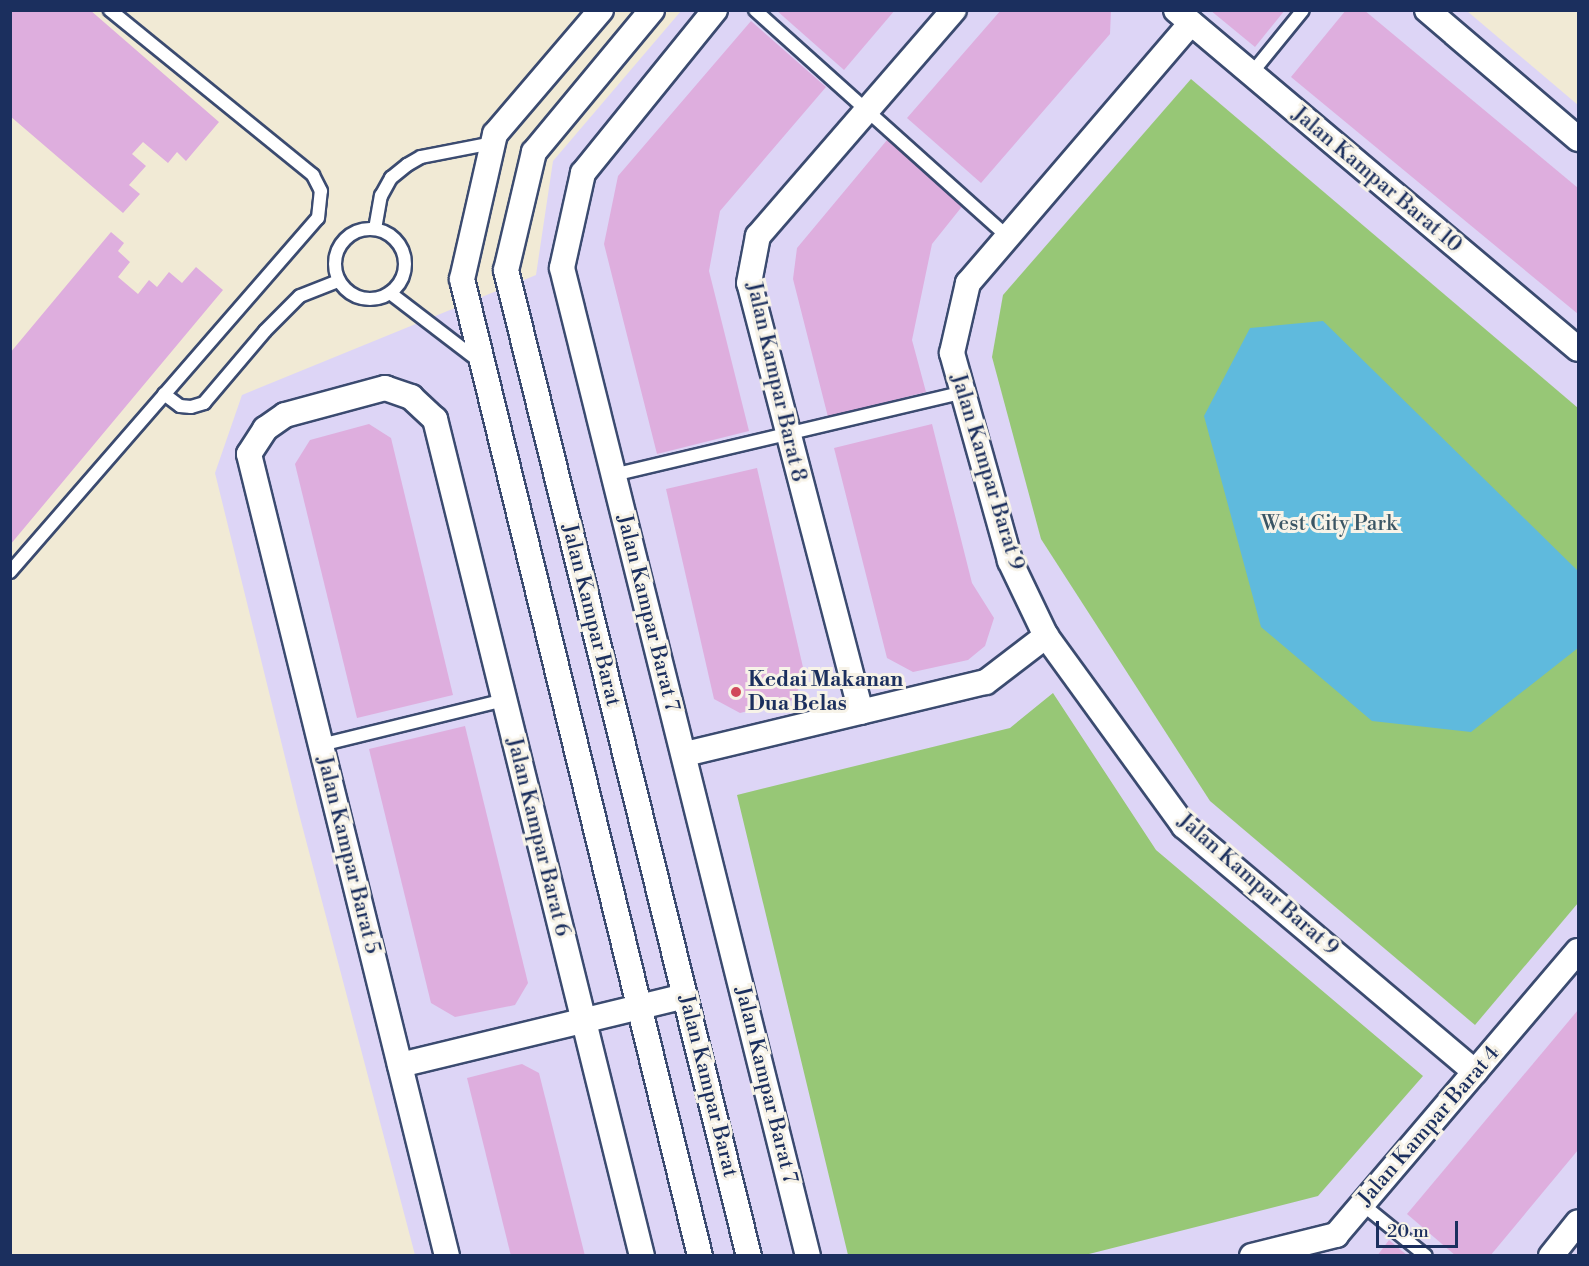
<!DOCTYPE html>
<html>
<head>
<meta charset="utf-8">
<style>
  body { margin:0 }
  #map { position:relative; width:1589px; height:1266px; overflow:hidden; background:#f1ead5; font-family:"Libre Bodoni",serif }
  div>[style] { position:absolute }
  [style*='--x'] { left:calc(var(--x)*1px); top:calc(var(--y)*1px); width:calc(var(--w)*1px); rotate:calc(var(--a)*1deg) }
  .built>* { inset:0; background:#ddd5f6 }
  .green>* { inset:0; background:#97c776 }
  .water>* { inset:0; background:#5fbadd }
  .building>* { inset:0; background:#deaede }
  .roads { filter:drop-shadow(2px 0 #3b4b70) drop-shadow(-2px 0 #3b4b70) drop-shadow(0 2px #3b4b70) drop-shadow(0 -2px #3b4b70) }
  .lane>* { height:12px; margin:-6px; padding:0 6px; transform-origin:6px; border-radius:6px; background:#fff }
  .lane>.ring { margin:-6px; padding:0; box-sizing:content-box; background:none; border:12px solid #fff; border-radius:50% }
  .street>* { height:24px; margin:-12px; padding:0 12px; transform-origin:12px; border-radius:12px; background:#fff }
  .dots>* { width:16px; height:16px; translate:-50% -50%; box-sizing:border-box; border:3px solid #f7f3e8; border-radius:50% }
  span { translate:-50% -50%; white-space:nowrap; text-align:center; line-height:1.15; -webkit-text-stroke:6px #f7f3e8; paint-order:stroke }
  .street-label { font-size:21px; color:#1b2f5e }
  .park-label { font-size:21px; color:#3a5564 }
  .poi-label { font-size:21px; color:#1b2f5e; font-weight:700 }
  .left { translate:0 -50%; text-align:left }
  .frame { position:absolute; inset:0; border:12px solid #1b2f5e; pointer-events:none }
  .scale { position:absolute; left:1376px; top:1221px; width:82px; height:27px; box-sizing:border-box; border:3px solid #1b2f5e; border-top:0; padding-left:8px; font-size:18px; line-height:21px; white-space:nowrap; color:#1b2f5e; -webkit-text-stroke:4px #f7f3e8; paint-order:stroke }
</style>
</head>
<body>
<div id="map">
  <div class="built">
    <i style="clip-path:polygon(681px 11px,1467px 11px,1578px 105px,1578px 1255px,415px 1255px,298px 810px,215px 473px,242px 395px,536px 275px,553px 161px)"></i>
  </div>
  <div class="green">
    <i style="clip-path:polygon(1191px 79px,1578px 408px,1578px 903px,1475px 1025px,1210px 801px,1041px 539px,992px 357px,1003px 295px)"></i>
    <i style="clip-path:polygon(1053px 693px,1156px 850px,1423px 1076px,1318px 1196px,1085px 1255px,848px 1255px,737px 795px,1010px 728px)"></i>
  </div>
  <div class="water">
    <i style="clip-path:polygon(1323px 321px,1578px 571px,1578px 648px,1471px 732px,1372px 721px,1261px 627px,1204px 416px,1250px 328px)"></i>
  </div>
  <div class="building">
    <i style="clip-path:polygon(10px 10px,90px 10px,219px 122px,186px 161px,177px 152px,168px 163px,143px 142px,132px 154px,146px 166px,129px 185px,140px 194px,123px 213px,10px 116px)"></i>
    <i style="clip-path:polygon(776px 10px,895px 10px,844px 70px)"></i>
    <i style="clip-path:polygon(1001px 10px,1111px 10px,1110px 34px,981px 183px,907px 118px)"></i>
    <i style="clip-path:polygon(1210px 10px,1285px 10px,1255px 47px)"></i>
    <i style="clip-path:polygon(1346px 10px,1364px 10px,1578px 188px,1578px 314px,1291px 77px)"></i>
    <i style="clip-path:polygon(751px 21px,826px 87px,720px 211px,709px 271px,749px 431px,657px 454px,604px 244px,618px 176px)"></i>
    <i style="clip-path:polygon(887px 140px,964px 204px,932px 244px,912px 340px,926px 392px,828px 417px,793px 279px,797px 248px)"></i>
    <i style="clip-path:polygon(111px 232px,124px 243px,118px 251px,130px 262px,118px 277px,138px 294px,149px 280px,157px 287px,169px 272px,182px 283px,196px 267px,223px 290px,10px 545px,10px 353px)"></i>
    <i style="clip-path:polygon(369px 424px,391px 438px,453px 695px,357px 718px,295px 464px,310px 440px)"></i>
    <i style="clip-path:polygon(932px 424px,972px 583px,994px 618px,985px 646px,968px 660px,913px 672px,887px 658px,834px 448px)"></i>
    <i style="clip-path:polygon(757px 468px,805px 676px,793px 700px,740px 713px,714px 699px,666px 489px)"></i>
    <i style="clip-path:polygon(465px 726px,528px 983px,515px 1005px,455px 1017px,431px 1003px,369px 749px)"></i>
    <i style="clip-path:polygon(1578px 1010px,1578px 1150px,1490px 1256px,1456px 1256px,1407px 1214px)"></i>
    <i style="clip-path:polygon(522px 1064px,539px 1073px,585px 1256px,511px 1256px,467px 1078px)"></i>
    <i style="clip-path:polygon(1389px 1240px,1408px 1256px,1377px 1256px)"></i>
  </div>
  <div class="roads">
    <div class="lane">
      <i style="--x:755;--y:10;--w:338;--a:41.9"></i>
      <i style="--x:1251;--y:74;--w:82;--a:-50.9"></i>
      <i class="ring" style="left:335px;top:229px;width:58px;height:58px"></i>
      <i style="--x:375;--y:229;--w:34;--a:-80"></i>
      <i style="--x:381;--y:196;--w:21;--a:-61"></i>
      <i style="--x:391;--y:178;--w:21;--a:-39"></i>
      <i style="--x:407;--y:165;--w:16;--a:-30"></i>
      <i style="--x:421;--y:157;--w:73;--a:-11"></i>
      <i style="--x:390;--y:293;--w:112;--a:37.4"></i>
      <i style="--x:164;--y:394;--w:20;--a:37"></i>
      <i style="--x:180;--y:406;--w:11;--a:5"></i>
      <i style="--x:191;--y:407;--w:14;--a:-17"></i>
      <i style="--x:204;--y:403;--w:94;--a:-49.7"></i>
      <i style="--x:265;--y:331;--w:49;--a:-45"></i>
      <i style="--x:300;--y:296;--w:41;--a:-21.5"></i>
      <i style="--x:613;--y:475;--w:360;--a:-13.3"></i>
      <i style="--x:10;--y:572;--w:469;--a:-49"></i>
      <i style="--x:318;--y:218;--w:27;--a:-84"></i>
      <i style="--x:321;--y:191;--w:18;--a:-117"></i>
      <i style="--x:313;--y:175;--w:262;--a:-140.9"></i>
      <i style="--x:321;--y:745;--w:188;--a:-13.8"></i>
      <i style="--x:1362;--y:1204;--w:82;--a:39.1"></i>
    </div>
    <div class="street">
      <i style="--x:601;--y:10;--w:163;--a:130.5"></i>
      <i style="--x:495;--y:134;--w:149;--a:102.8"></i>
      <i style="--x:462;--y:279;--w:1006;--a:76.31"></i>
      <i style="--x:652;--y:10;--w:185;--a:129.7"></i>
      <i style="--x:534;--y:152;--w:121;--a:103.3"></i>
      <i style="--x:506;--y:270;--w:1016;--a:76.16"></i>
      <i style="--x:715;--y:10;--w:210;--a:129"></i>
      <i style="--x:583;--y:173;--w:97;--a:102.5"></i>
      <i style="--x:562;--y:268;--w:1018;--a:76.02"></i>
      <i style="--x:1176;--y:10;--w:526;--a:40.14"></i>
      <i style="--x:1427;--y:10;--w:199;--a:40.5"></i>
      <i style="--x:1191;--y:23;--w:343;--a:130.6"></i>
      <i style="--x:968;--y:283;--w:72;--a:102.9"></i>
      <i style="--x:952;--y:353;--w:216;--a:74.4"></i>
      <i style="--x:1010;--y:561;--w:83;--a:64.4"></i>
      <i style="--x:1046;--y:636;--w:235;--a:54"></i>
      <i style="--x:1184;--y:826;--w:381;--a:40.2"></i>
      <i style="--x:861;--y:712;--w:443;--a:-104.6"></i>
      <i style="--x:749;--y:283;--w:48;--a:-79.2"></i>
      <i style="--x:758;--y:236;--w:299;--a:-49.1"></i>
      <i style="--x:685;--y:754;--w:309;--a:-13.5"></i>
      <i style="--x:986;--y:682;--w:76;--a:-37.5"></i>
      <i style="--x:400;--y:1065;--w:293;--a:-13.6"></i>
      <i style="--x:447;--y:1256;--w:826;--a:-103.87"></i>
      <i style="--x:249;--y:454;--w:30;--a:-57"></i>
      <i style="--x:265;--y:429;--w:24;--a:-35"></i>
      <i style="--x:285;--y:415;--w:104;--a:-15.1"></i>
      <i style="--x:385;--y:388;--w:28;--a:19"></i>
      <i style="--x:411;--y:397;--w:33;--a:43"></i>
      <i style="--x:435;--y:419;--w:862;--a:76.11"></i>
      <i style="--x:1252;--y:1256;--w:87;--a:-14"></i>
      <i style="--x:1336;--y:1235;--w:373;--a:-49.6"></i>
      <i style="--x:1551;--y:1256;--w:43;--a:-51.5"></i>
    </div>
  </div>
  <div class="dots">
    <i style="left:736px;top:692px;background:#d1495b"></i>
  </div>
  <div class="street-label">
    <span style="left:1377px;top:180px;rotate:40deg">Jalan Kampar Barat 10</span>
    <span style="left:776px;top:382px;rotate:77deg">Jalan Kampar Barat 8</span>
    <span style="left:987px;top:472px;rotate:73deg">Jalan Kampar Barat 9</span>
    <span style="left:648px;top:613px;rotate:76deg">Jalan Kampar Barat 7</span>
    <span style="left:591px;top:615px;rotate:76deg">Jalan Kampar Barat</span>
    <span style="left:538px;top:837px;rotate:76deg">Jalan Kampar Barat 6</span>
    <span style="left:348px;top:855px;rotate:76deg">Jalan Kampar Barat 5</span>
    <span style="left:1258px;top:885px;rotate:41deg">Jalan Kampar Barat 9</span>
    <span style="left:766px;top:1085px;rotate:76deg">Jalan Kampar Barat 7</span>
    <span style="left:708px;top:1086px;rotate:76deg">Jalan Kampar Barat</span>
    <span style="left:1429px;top:1126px;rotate:-49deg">Jalan Kampar Barat 4</span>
  </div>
  <div class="park-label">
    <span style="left:1329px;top:524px">West City Park</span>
  </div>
  <div class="poi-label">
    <span class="left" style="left:748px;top:692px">Kedai Makanan<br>Dua Belas</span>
  </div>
  <div class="frame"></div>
  <div class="scale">20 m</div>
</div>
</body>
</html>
